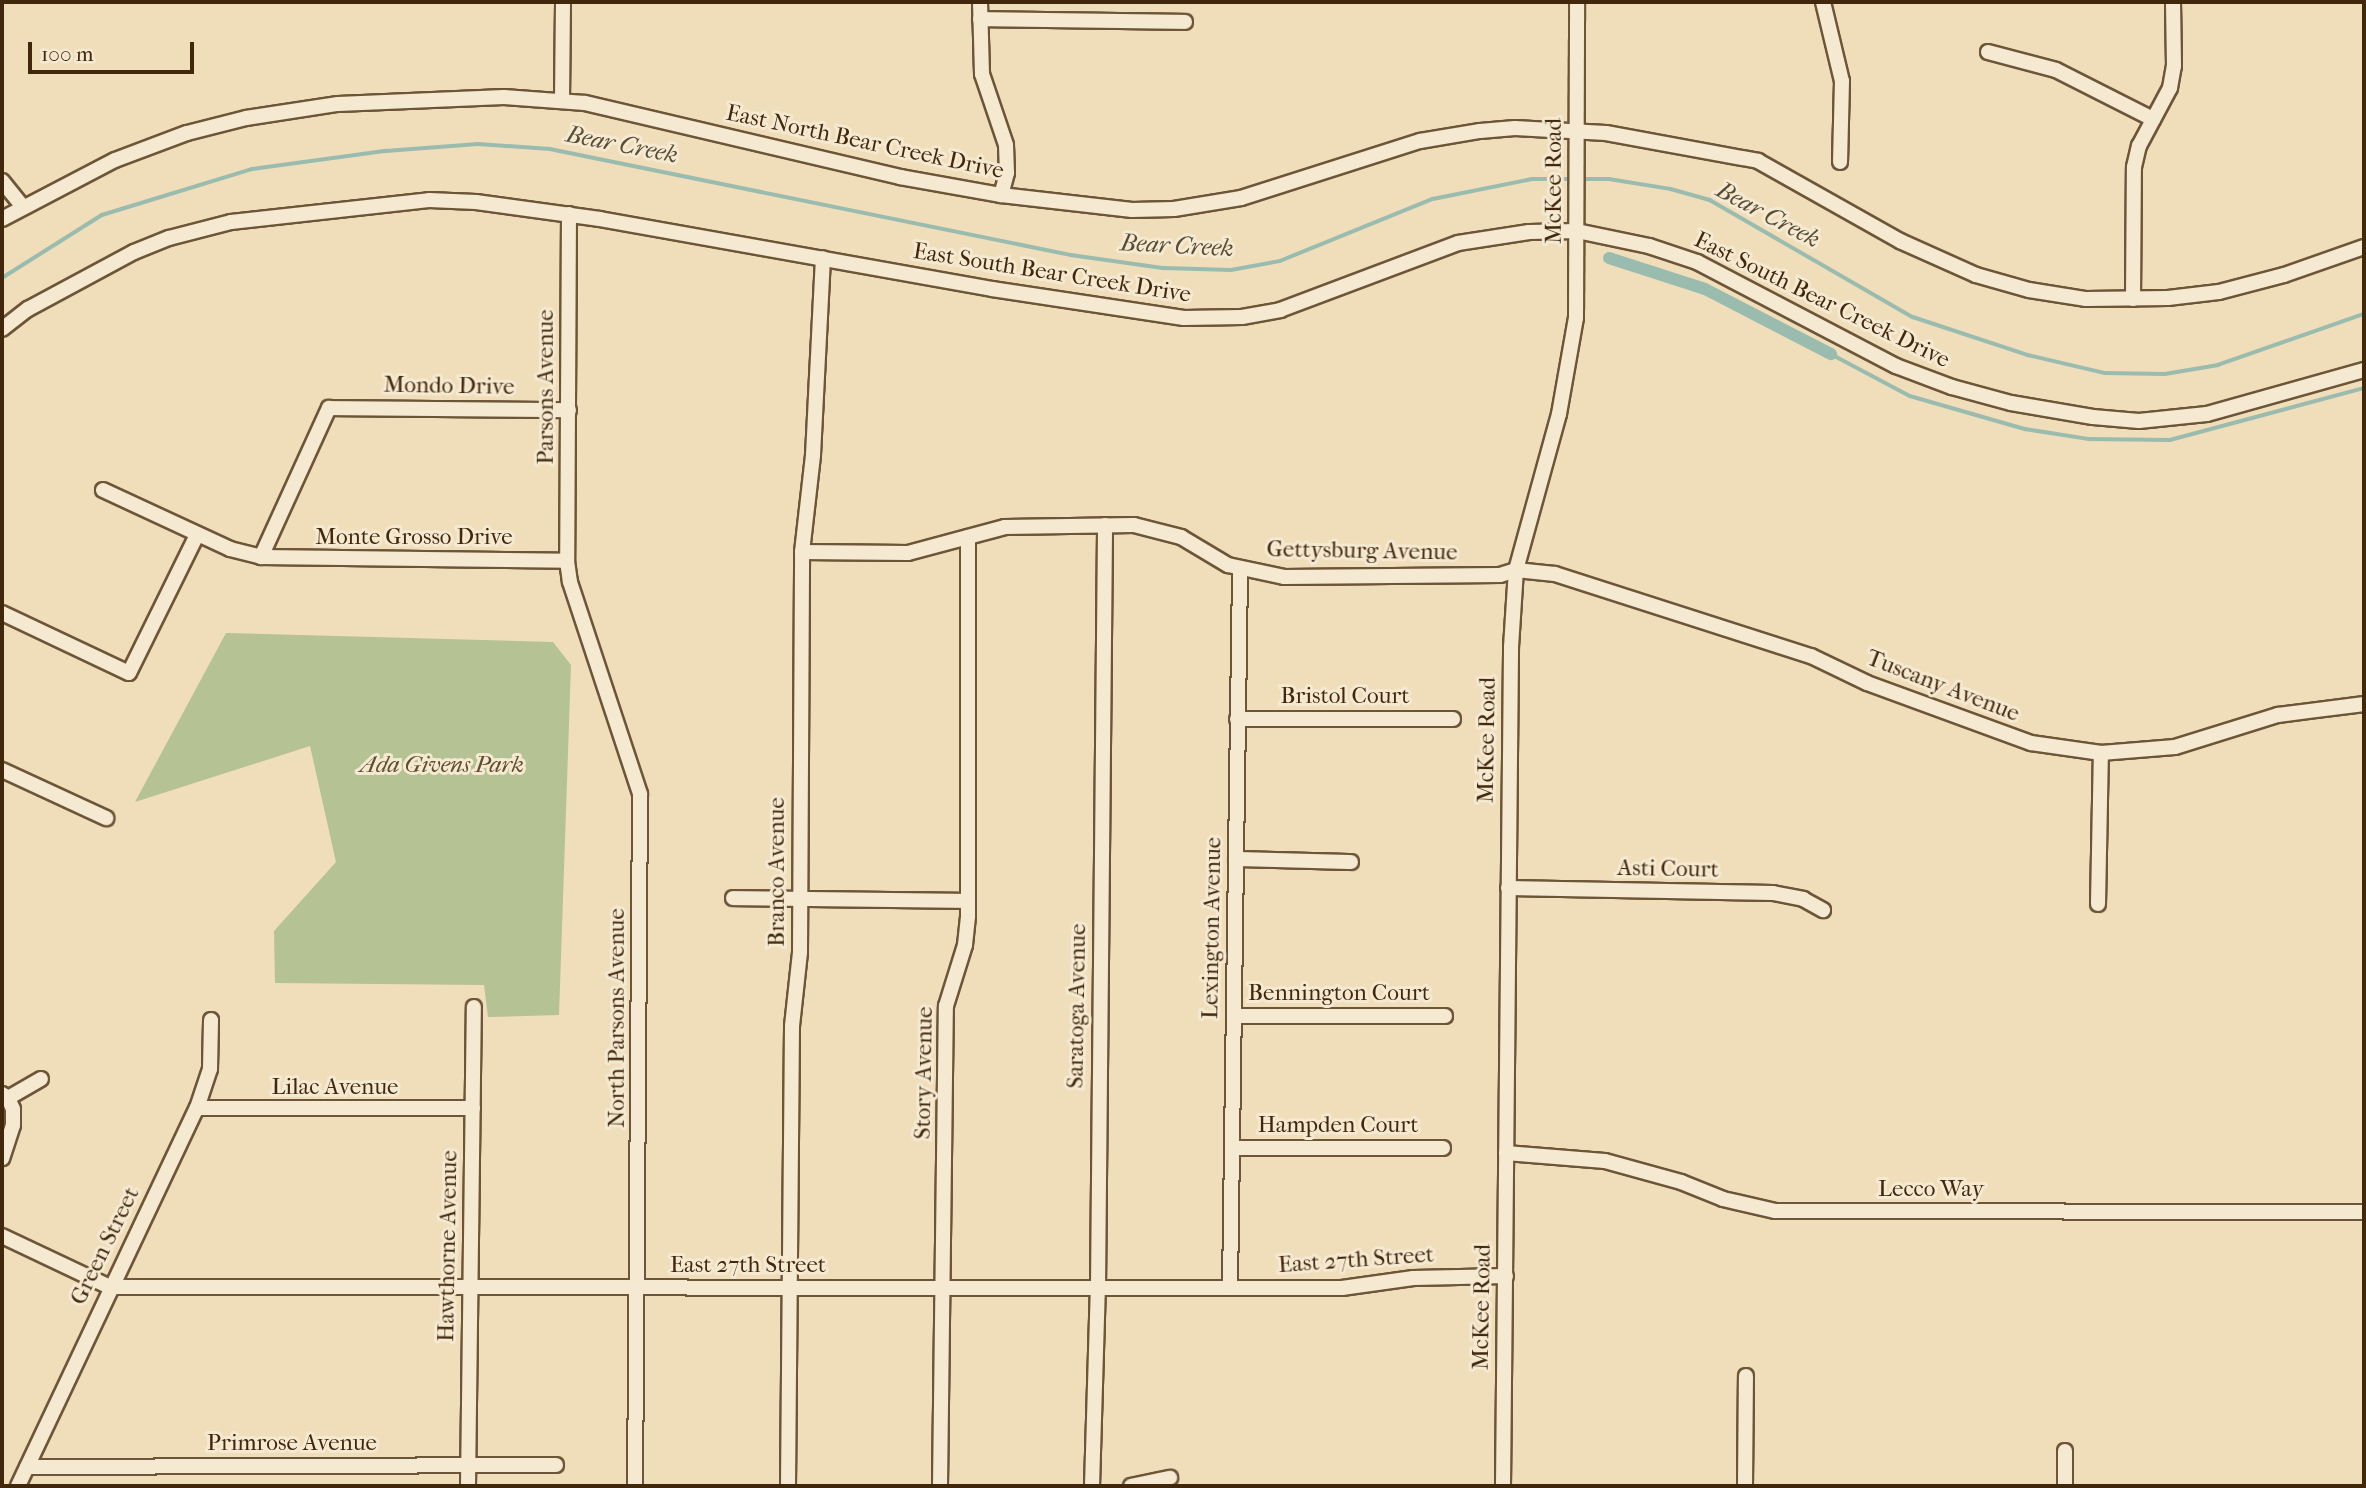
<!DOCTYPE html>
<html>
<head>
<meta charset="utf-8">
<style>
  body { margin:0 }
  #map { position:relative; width:2366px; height:1488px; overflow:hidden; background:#f0ddba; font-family:"IM FELL French Canon",serif }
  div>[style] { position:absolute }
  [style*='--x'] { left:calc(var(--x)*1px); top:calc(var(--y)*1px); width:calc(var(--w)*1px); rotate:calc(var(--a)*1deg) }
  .green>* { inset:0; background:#b4c294 }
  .stream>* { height:3.5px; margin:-1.75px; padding:0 1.75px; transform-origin:1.75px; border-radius:1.75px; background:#9abcaf }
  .canal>* { height:12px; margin:-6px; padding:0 6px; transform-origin:6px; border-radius:6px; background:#9abcaf }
  .roads { filter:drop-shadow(2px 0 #6d5538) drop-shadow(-2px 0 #6d5538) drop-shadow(0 2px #6d5538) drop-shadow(0 -2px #6d5538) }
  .minor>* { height:14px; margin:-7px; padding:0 7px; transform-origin:7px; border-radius:7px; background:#f5e9d2 }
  span { translate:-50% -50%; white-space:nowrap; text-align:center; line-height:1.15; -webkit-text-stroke:6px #f5e9d2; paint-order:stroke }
  .street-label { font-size:23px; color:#41280c }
  .park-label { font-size:23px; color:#5e4e2e; font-style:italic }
  .water-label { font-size:24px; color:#574d35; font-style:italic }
  .frame { position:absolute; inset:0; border:4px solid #41280c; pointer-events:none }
  .scale { position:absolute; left:28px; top:42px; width:166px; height:32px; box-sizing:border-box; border:4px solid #41280c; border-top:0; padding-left:9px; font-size:21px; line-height:24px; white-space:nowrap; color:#41280c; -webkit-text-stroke:5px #f5e9d2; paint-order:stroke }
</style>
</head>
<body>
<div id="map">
  <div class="green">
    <i style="clip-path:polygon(226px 633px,553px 642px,571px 665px,559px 1015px,488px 1017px,484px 985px,275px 983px,274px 931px,336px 862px,310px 746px,135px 802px)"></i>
  </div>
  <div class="stream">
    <i style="--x:1581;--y:179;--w:28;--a:0"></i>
    <i style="--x:1609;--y:179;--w:63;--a:9.2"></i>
    <i style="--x:1671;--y:189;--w:41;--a:15.8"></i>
    <i style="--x:1710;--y:200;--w:234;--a:30"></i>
    <i style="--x:1913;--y:317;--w:121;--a:18.3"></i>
    <i style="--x:2028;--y:355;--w:79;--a:13.2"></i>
    <i style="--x:2105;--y:373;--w:60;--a:1"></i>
    <i style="--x:2165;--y:374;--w:54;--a:-9.6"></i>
    <i style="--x:2218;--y:365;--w:155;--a:-19.3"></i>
    <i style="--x:2;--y:278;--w:118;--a:-32.2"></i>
    <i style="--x:102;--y:215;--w:157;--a:-17"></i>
    <i style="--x:252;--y:169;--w:135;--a:-7.7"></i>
    <i style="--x:386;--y:151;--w:92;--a:-4.4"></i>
    <i style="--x:478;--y:144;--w:72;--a:4"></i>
    <i style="--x:550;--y:149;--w:532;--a:11.5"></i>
    <i style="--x:1071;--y:255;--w:94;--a:8"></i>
    <i style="--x:1164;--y:268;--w:67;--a:1.7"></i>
    <i style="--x:1231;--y:270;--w:50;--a:-10.4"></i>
    <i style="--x:1280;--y:261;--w:165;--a:-22.1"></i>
    <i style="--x:1433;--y:199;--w:101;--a:-11.4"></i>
    <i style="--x:1532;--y:179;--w:42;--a:0"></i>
    <i style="--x:1831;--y:354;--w:89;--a:28"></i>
    <i style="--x:1910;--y:396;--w:120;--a:16"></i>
    <i style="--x:2025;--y:429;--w:65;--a:8.9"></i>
    <i style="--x:2089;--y:439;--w:81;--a:0.7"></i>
    <i style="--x:2170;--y:440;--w:201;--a:-15"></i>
  </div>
  <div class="canal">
    <i style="--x:1609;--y:258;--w:101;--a:17.9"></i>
    <i style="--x:1705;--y:289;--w:142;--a:27.3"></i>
  </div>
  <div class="roads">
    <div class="minor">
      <i style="--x:980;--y:2;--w:72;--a:88.4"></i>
      <i style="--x:982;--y:74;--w:75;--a:71.3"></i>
      <i style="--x:1006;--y:145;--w:28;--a:88"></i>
      <i style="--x:1007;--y:173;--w:23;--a:105"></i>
      <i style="--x:1823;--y:2;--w:81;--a:76.5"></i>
      <i style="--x:1842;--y:81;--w:81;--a:91.4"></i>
      <i style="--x:980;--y:19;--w:205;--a:0.8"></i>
      <i style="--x:1988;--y:52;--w:70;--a:14.8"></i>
      <i style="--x:2056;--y:70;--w:109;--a:26.8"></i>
      <i style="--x:562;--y:99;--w:97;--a:-89.4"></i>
      <i style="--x:2;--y:181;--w:32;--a:51"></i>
      <i style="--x:569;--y:214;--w:347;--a:90.3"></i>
      <i style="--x:567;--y:561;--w:21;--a:82"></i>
      <i style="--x:570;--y:582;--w:223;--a:71.7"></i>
      <i style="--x:640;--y:794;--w:692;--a:90.41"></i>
      <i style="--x:2;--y:219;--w:127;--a:-27.6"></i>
      <i style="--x:115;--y:160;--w:77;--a:-20.6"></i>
      <i style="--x:187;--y:133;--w:61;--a:-14.3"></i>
      <i style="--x:246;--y:118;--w:93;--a:-8.7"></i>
      <i style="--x:338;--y:104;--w:166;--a:-2.4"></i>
      <i style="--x:504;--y:97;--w:81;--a:4.2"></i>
      <i style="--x:585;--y:103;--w:324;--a:13.2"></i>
      <i style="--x:900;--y:177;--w:103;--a:10.1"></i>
      <i style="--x:1001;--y:195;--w:132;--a:6.5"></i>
      <i style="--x:1132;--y:210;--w:42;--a:-1.4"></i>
      <i style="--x:1174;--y:209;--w:68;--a:-9.3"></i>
      <i style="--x:1241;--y:198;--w:188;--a:-17.7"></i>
      <i style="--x:1420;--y:141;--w:61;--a:-9.5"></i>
      <i style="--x:1480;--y:131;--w:35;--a:-5"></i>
      <i style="--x:1515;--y:128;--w:91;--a:3.1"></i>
      <i style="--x:1606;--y:133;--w:155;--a:10.4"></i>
      <i style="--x:1758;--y:161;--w:163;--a:29.4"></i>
      <i style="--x:1900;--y:241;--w:83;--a:24.1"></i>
      <i style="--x:1976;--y:275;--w:55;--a:15.8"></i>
      <i style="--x:2029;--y:290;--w:58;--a:9"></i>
      <i style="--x:2086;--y:299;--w:82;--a:-0.7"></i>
      <i style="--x:2168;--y:298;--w:51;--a:-6.7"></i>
      <i style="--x:2219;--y:292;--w:67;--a:-14.7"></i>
      <i style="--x:2284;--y:275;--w:85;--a:-19.3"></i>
      <i style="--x:2133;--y:299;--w:132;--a:-89.6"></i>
      <i style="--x:2134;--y:167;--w:22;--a:-77"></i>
      <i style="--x:2139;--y:146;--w:66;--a:-61.9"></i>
      <i style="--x:2170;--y:88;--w:22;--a:-80"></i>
      <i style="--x:2174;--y:66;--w:64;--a:-90.9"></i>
      <i style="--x:2;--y:329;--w:33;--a:-38"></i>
      <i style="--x:28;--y:309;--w:120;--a:-28.3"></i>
      <i style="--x:134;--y:252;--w:38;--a:-22"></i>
      <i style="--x:169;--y:238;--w:64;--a:-14.5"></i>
      <i style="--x:231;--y:222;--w:199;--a:-6.3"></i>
      <i style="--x:429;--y:200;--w:47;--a:2.4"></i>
      <i style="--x:476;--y:202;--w:125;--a:7.8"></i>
      <i style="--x:600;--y:219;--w:398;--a:10.1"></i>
      <i style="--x:992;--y:289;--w:194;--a:8.6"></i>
      <i style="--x:1184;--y:318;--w:58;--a:-1"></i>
      <i style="--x:1242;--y:317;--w:39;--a:-10"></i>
      <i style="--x:1280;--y:310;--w:190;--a:-20.6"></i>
      <i style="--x:1458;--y:243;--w:72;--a:-8.8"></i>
      <i style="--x:1529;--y:232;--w:48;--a:-1.2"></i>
      <i style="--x:1577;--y:231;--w:74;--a:11.8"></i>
      <i style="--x:1649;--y:246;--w:51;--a:18.4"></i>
      <i style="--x:1697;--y:262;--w:225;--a:27.6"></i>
      <i style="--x:1896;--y:366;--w:60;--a:20.6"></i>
      <i style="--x:1952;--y:387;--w:61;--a:15.2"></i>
      <i style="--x:2011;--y:403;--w:83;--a:9.7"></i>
      <i style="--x:2093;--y:417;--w:46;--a:5"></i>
      <i style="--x:2139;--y:421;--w:68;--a:-5.9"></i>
      <i style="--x:2207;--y:414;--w:163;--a:-15.7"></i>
      <i style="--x:103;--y:490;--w:140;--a:24.9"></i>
      <i style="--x:230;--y:549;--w:32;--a:14"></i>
      <i style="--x:261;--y:557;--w:306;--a:0.7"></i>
      <i style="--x:802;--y:552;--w:106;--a:0.5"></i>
      <i style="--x:908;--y:553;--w:100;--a:-15"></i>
      <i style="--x:1005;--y:527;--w:129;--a:-0.9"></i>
      <i style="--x:1134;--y:525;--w:49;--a:14.3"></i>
      <i style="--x:1181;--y:537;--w:55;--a:30.8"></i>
      <i style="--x:1228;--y:565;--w:57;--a:12.1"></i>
      <i style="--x:1284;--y:577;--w:216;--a:-0.5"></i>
      <i style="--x:1500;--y:575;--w:17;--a:-17"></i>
      <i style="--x:1516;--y:570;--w:39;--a:6"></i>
      <i style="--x:1555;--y:574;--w:269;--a:17.8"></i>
      <i style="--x:1811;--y:656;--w:62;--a:25.7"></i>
      <i style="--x:1867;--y:683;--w:175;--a:20.1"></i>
      <i style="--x:2031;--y:743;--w:71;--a:8.1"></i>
      <i style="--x:2101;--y:753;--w:74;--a:-4.6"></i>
      <i style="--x:2175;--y:747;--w:108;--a:-17.3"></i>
      <i style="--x:2278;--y:715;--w:87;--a:-7.3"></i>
      <i style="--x:261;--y:557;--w:164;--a:-65.5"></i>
      <i style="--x:329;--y:408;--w:240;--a:0.5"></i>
      <i style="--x:2;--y:613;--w:140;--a:25.3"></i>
      <i style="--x:129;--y:673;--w:154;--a:-63.8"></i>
      <i style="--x:1237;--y:719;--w:216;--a:0"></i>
      <i style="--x:2;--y:770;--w:115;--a:24.8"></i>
      <i style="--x:1236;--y:859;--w:115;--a:1.5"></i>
      <i style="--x:1508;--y:888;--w:265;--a:1.1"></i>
      <i style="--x:1773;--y:893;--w:31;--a:11"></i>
      <i style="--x:1803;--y:899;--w:23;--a:29"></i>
      <i style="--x:733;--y:898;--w:234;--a:0.7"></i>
      <i style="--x:2098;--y:904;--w:151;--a:-88.9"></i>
      <i style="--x:1234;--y:1016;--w:211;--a:0"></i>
      <i style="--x:2;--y:1094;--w:7;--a:34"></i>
      <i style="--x:8;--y:1098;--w:12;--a:66"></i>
      <i style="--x:13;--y:1109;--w:16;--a:90"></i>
      <i style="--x:13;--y:1125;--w:35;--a:108"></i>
      <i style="--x:8;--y:1098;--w:38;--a:-30"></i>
      <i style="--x:197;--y:1108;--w:276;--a:0"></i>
      <i style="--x:1232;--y:1148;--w:211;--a:0"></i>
      <i style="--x:1506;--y:1153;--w:99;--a:4.6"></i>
      <i style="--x:1605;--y:1161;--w:79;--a:15.4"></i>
      <i style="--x:1681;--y:1182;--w:45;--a:22"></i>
      <i style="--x:1723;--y:1199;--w:53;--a:13"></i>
      <i style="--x:1775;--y:1211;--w:589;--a:0.1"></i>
      <i style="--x:2;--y:1236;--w:119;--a:25.3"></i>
      <i style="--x:110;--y:1287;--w:1232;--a:0.05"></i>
      <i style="--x:1342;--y:1288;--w:72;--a:-8"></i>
      <i style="--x:1413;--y:1278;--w:93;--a:-1.2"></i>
      <i style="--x:1230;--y:1288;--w:719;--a:-89.2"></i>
      <i style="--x:2065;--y:1451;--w:35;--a:90"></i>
      <i style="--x:27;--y:1467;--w:529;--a:-0.22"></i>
      <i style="--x:18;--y:1486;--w:418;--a:-64.7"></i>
      <i style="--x:197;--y:1108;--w:41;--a:-71.6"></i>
      <i style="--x:210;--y:1069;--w:49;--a:-88.8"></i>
      <i style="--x:468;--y:1486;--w:479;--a:-89.3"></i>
      <i style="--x:788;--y:1486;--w:460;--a:-89.5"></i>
      <i style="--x:792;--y:1026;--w:74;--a:-83.8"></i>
      <i style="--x:800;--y:952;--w:400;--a:-89.7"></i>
      <i style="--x:802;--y:552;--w:98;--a:-83.5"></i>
      <i style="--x:813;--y:455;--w:197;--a:-87.1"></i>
      <i style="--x:940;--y:1486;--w:480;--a:-89.3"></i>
      <i style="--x:946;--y:1006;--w:64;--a:-72.7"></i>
      <i style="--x:965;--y:945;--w:29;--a:-84"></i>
      <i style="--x:968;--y:916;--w:379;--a:-90"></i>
      <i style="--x:1092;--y:1486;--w:198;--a:-88.3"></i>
      <i style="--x:1098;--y:1288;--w:763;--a:-89.47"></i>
      <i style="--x:1131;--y:1486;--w:40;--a:-12"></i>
      <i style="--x:1503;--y:1486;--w:839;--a:-89.45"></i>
      <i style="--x:1511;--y:647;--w:77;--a:-86.3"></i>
      <i style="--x:1516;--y:570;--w:162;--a:-74.6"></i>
      <i style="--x:1559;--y:414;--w:97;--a:-80"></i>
      <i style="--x:1576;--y:318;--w:316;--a:-89.8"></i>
      <i style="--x:1745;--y:1486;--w:110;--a:-89.5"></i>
    </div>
  </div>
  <div class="street-label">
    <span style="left:865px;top:142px;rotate:12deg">East North Bear Creek Drive</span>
    <span style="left:1554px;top:181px;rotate:-90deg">McKee Road</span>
    <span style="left:1052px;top:273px;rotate:9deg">East South Bear Creek Drive</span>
    <span style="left:1822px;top:300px;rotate:26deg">East South Bear Creek Drive</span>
    <span style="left:449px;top:386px;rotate:1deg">Mondo Drive</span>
    <span style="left:546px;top:387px;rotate:-90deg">Parsons Avenue</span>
    <span style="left:414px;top:537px">Monte Grosso Drive</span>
    <span style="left:1362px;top:551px;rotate:1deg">Gettysburg Avenue</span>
    <span style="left:1943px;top:686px;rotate:21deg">Tuscany Avenue</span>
    <span style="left:1345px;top:696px">Bristol Court</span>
    <span style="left:1487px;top:740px;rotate:-89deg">McKee Road</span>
    <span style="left:1668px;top:869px;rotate:1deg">Asti Court</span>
    <span style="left:777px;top:872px;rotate:-90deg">Branco Avenue</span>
    <span style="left:1212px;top:928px;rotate:-89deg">Lexington Avenue</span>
    <span style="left:1339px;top:993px">Bennington Court</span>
    <span style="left:1077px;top:1006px;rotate:-89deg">Saratoga Avenue</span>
    <span style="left:617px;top:1018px;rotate:-90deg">North Parsons Avenue</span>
    <span style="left:924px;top:1073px;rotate:-89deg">Story Avenue</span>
    <span style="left:335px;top:1087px">Lilac Avenue</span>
    <span style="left:1338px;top:1125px">Hampden Court</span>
    <span style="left:1931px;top:1189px">Lecco Way</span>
    <span style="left:105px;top:1246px;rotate:-64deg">Green Street</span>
    <span style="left:448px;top:1246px;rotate:-89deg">Hawthorne Avenue</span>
    <span style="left:1356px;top:1260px;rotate:-4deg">East 27th Street</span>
    <span style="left:748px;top:1265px">East 27th Street</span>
    <span style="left:1482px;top:1307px;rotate:-89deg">McKee Road</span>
    <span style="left:292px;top:1443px">Primrose Avenue</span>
  </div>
  <div class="park-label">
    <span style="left:442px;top:765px">Ada Givens Park</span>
  </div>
  <div class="water-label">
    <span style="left:622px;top:145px;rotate:11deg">Bear Creek</span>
    <span style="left:1768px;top:215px;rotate:28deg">Bear Creek</span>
    <span style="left:1177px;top:246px;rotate:3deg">Bear Creek</span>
  </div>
  <div class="frame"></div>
  <div class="scale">100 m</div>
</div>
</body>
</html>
